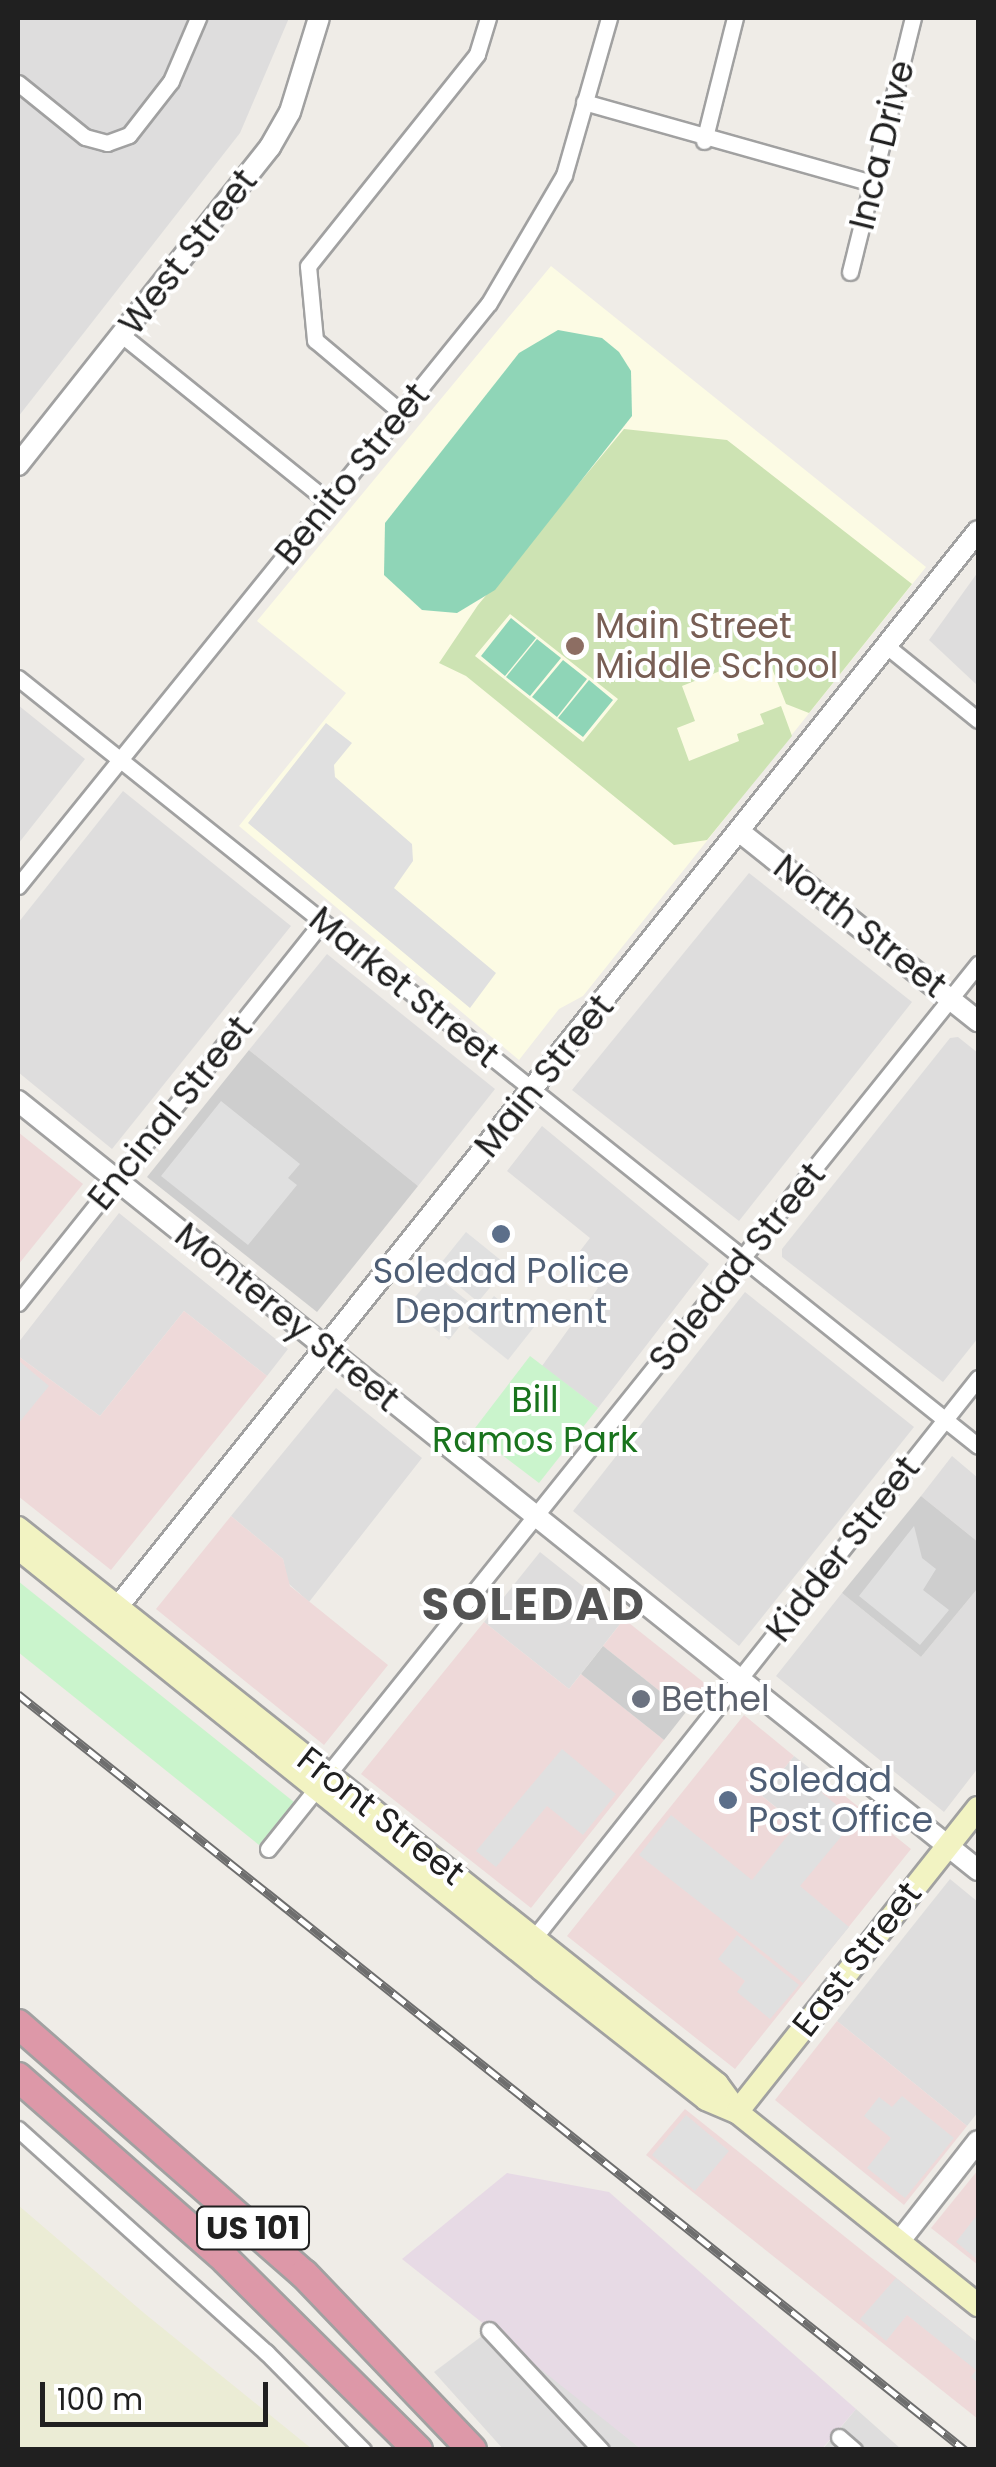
<!DOCTYPE html>
<html>
<head>
<meta charset="utf-8">
<style>
  body { margin:0 }
  #map { position:relative; width:996px; height:2467px; overflow:hidden; background:#efece7; font-family:Poppins,sans-serif }
  div>[style] { position:absolute }
  [style*='--x'] { left:calc(var(--x)*1px); top:calc(var(--y)*1px); width:calc(var(--w)*1px); rotate:calc(var(--a)*1deg) }
  .residential>* { inset:0; background:#dedddd }
  .commercial>* { inset:0; background:#eed9d9 }
  .industrial>* { inset:0; background:#e7dae5 }
  .education>* { inset:0; background:#fcfbe4 }
  .religious>* { inset:0; background:#cecece }
  .farmland>* { inset:0; background:#ebecd5 }
  .grass>* { inset:0; background:#cde3b3 }
  .park>* { inset:0; background:#caf4cc }
  .pitch>* { inset:0; background:#8fd5b7 }
  .parking>* { inset:0; background:#e0e0e0 }
  .roads { filter:drop-shadow(2px 0 #a1a1a1) drop-shadow(-2px 0 #a1a1a1) drop-shadow(0 2px #a1a1a1) drop-shadow(0 -2px #a1a1a1) }
  .minor>* { height:15px; margin:-7.5px; padding:0 7.5px; transform-origin:7.5px; border-radius:7.5px; background:#fff }
  .tertiary>* { height:20px; margin:-10px; padding:0 10px; transform-origin:10px; border-radius:10px; background:#fff }
  .secondary>* { height:22px; margin:-11px; padding:0 11px; transform-origin:11px; border-radius:11px; background:#f2f3c2 }
  .motorway>* { height:28px; margin:-14px; padding:0 14px; transform-origin:14px; border-radius:14px; background:#dd98a8 }
  .rail>* { height:9px; margin-top:-4.5px; transform-origin:0; background:repeating-linear-gradient(90deg,#fff 0 15px,#6e6e6e 0 30px); box-sizing:border-box; border-block:2px solid #6e6e6e }
  .dots>* { width:28px; height:28px; translate:-50% -50%; box-sizing:border-box; border:5px solid #fff; border-radius:50% }
  span { translate:-50% -50%; white-space:nowrap; text-align:center; line-height:1.15; -webkit-text-stroke:8px #fff; paint-order:stroke }
  .shield-label span { padding:2px 8px; background:#fff; border:2px solid; border-radius:8px; -webkit-text-stroke-width:0 }
  .shield-label { font-size:32px; color:#202020; font-weight:700 }
  .street-label { font-size:35px; color:#202020 }
  .education-label { font-size:35px; color:#785e54 }
  .left { translate:0 -50%; text-align:left }
  .service-label { font-size:35px; color:#4e5e75 }
  .park-label { font-size:35px; color:#19731d }
  .worship-label { font-size:35px; color:#5b616d }
  .district-label { font-size:45px; color:#535353; font-weight:700; letter-spacing:2.5px }
  .frame { position:absolute; inset:0; border:20px solid #202020; pointer-events:none }
  .scale { position:absolute; left:40px; top:2382px; width:228px; height:45px; box-sizing:border-box; border:5px solid #202020; border-top:0; padding-left:12px; font-size:30px; line-height:35px; white-space:nowrap; color:#202020; -webkit-text-stroke:8px #fff; paint-order:stroke }
</style>
</head>
<body>
<div id="map">
  <div class="residential">
    <i style="clip-path:polygon(18px 18px,289px 18px,240px 133px,18px 417px)"></i>
    <i style="clip-path:polygon(978px 572px,978px 686px,929px 640px)"></i>
    <i style="clip-path:polygon(18px 705px,85px 759px,18px 844px)"></i>
    <i style="clip-path:polygon(123px 791px,291px 926px,112px 1149px,18px 1072px,18px 923px)"></i>
    <i style="clip-path:polygon(749px 873px,912px 1002px,739px 1221px,572px 1090px)"></i>
    <i style="clip-path:polygon(327px 954px,495px 1089px,418px 1186px,249px 1050px)"></i>
    <i style="clip-path:polygon(958px 1037px,978px 1053px,978px 1338px,943px 1382px,782px 1257px,782px 1249px,950px 1038px)"></i>
    <i style="clip-path:polygon(542px 1126px,709px 1264px,598px 1408px,542px 1366px,598px 1288px,570px 1264px,590px 1238px,507px 1171px)"></i>
    <i style="clip-path:polygon(119px 1213px,288px 1349px,267px 1376px,184px 1311px,100px 1416px,18px 1356px,18px 1343px)"></i>
    <i style="clip-path:polygon(745px 1292px,914px 1427px,739px 1646px,573px 1511px)"></i>
    <i style="clip-path:polygon(336px 1388px,422px 1458px,309px 1602px,288px 1583px,283px 1559px,231px 1516px)"></i>
    <i style="clip-path:polygon(952px 1456px,978px 1478px,978px 1542px,921px 1496px)"></i>
    <i style="clip-path:polygon(540px 1552px,624px 1619px,569px 1689px,484px 1622px)"></i>
    <i style="clip-path:polygon(978px 1588px,978px 1768px,944px 1812px,776px 1676px,842px 1593px,921px 1657px)"></i>
    <i style="clip-path:polygon(794px 1756px,830px 1784px,797px 1824px,762px 1796px)"></i>
    <i style="clip-path:polygon(950px 1879px,978px 1902px,978px 2112px,967px 2126px,837px 2021px)"></i>
    <i style="clip-path:polygon(494px 2327px,641px 2449px,503px 2449px,434px 2372px)"></i>
    <i style="clip-path:polygon(856px 2409px,901px 2449px,822px 2450px)"></i>
  </div>
  <div class="commercial">
    <i style="clip-path:polygon(18px 1132px,83px 1184px,18px 1265px)"></i>
    <i style="clip-path:polygon(184px 1311px,267px 1376px,111px 1570px,18px 1496px,18px 1356px,100px 1416px)"></i>
    <i style="clip-path:polygon(231px 1516px,283px 1559px,290px 1586px,388px 1665px,324px 1745px,156px 1609px)"></i>
    <i style="clip-path:polygon(624px 1619px,707px 1685px,686px 1712px,603px 1646px)"></i>
    <i style="clip-path:polygon(484px 1622px,569px 1689px,581px 1674px,664px 1740px,531px 1908px,361px 1774px)"></i>
    <i style="clip-path:polygon(744px 1715px,794px 1756px,762px 1796px,796px 1824px,830px 1784px,911px 1849px,735px 2069px,567px 1936px)"></i>
    <i style="clip-path:polygon(837px 2021px,967px 2126px,904px 2205px,775px 2100px)"></i>
    <i style="clip-path:polygon(685px 2109px,978px 2343px,978px 2419px,646px 2155px)"></i>
    <i style="clip-path:polygon(978px 2170px,978px 2265px,931px 2228px)"></i>
  </div>
  <div class="industrial">
    <i style="clip-path:polygon(507px 2173px,609px 2192px,856px 2409px,822px 2449px,641px 2449px,402px 2259px)"></i>
  </div>
  <div class="education">
    <i style="clip-path:polygon(551px 266px,926px 567px,583px 996px,559px 1009px,519px 1060px,239px 826px,346px 693px,257px 621px)"></i>
  </div>
  <div class="religious">
    <i style="clip-path:polygon(249px 1050px,418px 1186px,317px 1312px,147px 1177px)"></i>
    <i style="clip-path:polygon(921px 1496px,978px 1542px,978px 1588px,921px 1657px,842px 1593px)"></i>
    <i style="clip-path:polygon(603px 1646px,686px 1712px,664px 1740px,581px 1674px)"></i>
  </div>
  <div class="farmland">
    <i style="clip-path:polygon(18px 2205px,144px 2313px,312px 2449px,18px 2449px)"></i>
  </div>
  <div class="grass">
    <i style="clip-path:polygon(evenodd,624px 429px,727px 440px,912px 584px,809px 713px,786px 704px,766px 653px,682px 686px,695px 721px,677px 728px,689px 761px,739px 741px,737px 734px,764px 724px,760px 714px,781px 706px,792px 736px,707px 840px,674px 845px,466px 676px,439px 663px,478px 605px,624px 429px,510px 614px,618px 699px,583px 742px,475px 656px,510px 614px)"></i>
  </div>
  <div class="park">
    <i style="clip-path:polygon(530px 1356px,598px 1408px,539px 1483px,472px 1432px)"></i>
    <i style="clip-path:polygon(18px 1581px,294px 1802px,259px 1845px,18px 1652px)"></i>
  </div>
  <div class="pitch">
    <i style="clip-path:polygon(558px 330px,602px 338px,619px 352px,631px 371px,632px 416px,495px 590px,457px 613px,422px 610px,384px 575px,385px 523px,519px 353px)"></i>
    <i style="clip-path:polygon(511px 618px,536px 638px,505px 676px,481px 656px)"></i>
    <i style="clip-path:polygon(537px 639px,561px 658px,530px 696px,506px 677px)"></i>
    <i style="clip-path:polygon(563px 660px,587px 679px,557px 717px,532px 697px)"></i>
    <i style="clip-path:polygon(589px 680px,613px 700px,583px 737px,558px 718px)"></i>
  </div>
  <div class="parking">
    <i style="clip-path:polygon(326px 723px,352px 743px,334px 765px,335px 777px,412px 844px,413px 861px,394px 888px,496px 973px,470px 1008px,248px 823px)"></i>
    <i style="clip-path:polygon(221px 1101px,300px 1164px,288px 1178px,297px 1185px,248px 1245px,161px 1176px)"></i>
    <i style="clip-path:polygon(466px 1232px,508px 1266px,478px 1302px,437px 1268px)"></i>
    <i style="clip-path:polygon(434px 1274px,475px 1307px,449px 1340px,407px 1307px)"></i>
    <i style="clip-path:polygon(494px 1296px,534px 1327px,508px 1360px,468px 1328px)"></i>
    <i style="clip-path:polygon(18px 1360px,49px 1386px,18px 1424px)"></i>
    <i style="clip-path:polygon(914px 1526px,922px 1558px,936px 1569px,923px 1590px,949px 1610px,920px 1645px,859px 1596px)"></i>
    <i style="clip-path:polygon(562px 1749px,616px 1794px,583px 1835px,547px 1806px,496px 1867px,476px 1851px)"></i>
    <i style="clip-path:polygon(822px 1793px,855px 1820px,800px 1886px,849px 1927px,803px 1983px,639px 1855px,671px 1815px,752px 1880px)"></i>
    <i style="clip-path:polygon(737px 1935px,799px 1985px,770px 2019px,737px 1992px,745px 1981px,718px 1959px)"></i>
    <i style="clip-path:polygon(902px 2096px,954px 2138px,905px 2198px,867px 2168px,891px 2138px,864px 2116px,879px 2097px,892px 2107px)"></i>
    <i style="clip-path:polygon(686px 2115px,729px 2151px,695px 2191px,652px 2155px)"></i>
    <i style="clip-path:polygon(978px 2214px,978px 2260px,956px 2242px)"></i>
    <i style="clip-path:polygon(896px 2278px,978px 2343px,978px 2383px,971px 2377px,976px 2370px,907px 2315px,886px 2341px,860px 2319px)"></i>
  </div>
  <div class="roads">
    <div class="minor">
      <i style="--x:18;--y:83;--w:86;--a:38.9"></i>
      <i style="--x:85;--y:137;--w:23;--a:15"></i>
      <i style="--x:107;--y:143;--w:23;--a:-20"></i>
      <i style="--x:129;--y:135;--w:68;--a:-52.1"></i>
      <i style="--x:171;--y:81;--w:69;--a:-66.8"></i>
      <i style="--x:584;--y:102;--w:299;--a:15.7"></i>
      <i style="--x:704;--y:141;--w:127;--a:-75.9"></i>
      <i style="--x:850;--y:272;--w:262;--a:-76.1"></i>
      <i style="--x:123;--y:336;--w:265;--a:38.9"></i>
      <i style="--x:403;--y:414;--w:115;--a:-139.9"></i>
      <i style="--x:315;--y:340;--w:74;--a:-95.4"></i>
      <i style="--x:308;--y:266;--w:271;--a:-51.4"></i>
      <i style="--x:477;--y:54;--w:38;--a:-73"></i>
      <i style="--x:889;--y:648;--w:114;--a:39"></i>
      <i style="--x:18;--y:678;--w:1229;--a:38.66"></i>
      <i style="--x:18;--y:886;--w:749;--a:-51.07"></i>
      <i style="--x:489;--y:303;--w:148;--a:-59.6"></i>
      <i style="--x:564;--y:175;--w:163;--a:-74"></i>
      <i style="--x:18;--y:1303;--w:487;--a:-51.4"></i>
      <i style="--x:268;--y:1849;--w:1135;--a:-51.26"></i>
      <i style="--x:530;--y:1943;--w:721;--a:-51.59"></i>
      <i style="--x:18;--y:2129;--w:334;--a:42"></i>
      <i style="--x:266;--y:2352;--w:138;--a:45.3"></i>
      <i style="--x:489;--y:2330;--w:164;--a:47"></i>
      <i style="--x:839;--y:2437;--w:20;--a:41"></i>
    </div>
    <div class="tertiary">
      <i style="--x:18;--y:465;--w:406;--a:-51.6"></i>
      <i style="--x:270;--y:147;--w:40;--a:-60.3"></i>
      <i style="--x:290;--y:112;--w:98;--a:-72.9"></i>
      <i style="--x:740;--y:832;--w:304;--a:38.5"></i>
      <i style="--x:18;--y:1101;--w:1230;--a:38.7"></i>
      <i style="--x:108;--y:1619;--w:1393;--a:-51.35"></i>
      <i style="--x:899;--y:2242;--w:128;--a:-52"></i>
    </div>
    <div class="secondary">
      <i style="--x:18;--y:1528;--w:893;--a:38.5"></i>
      <i style="--x:717;--y:2084;--w:31;--a:54"></i>
      <i style="--x:18;--y:1548;--w:671;--a:38.83"></i>
      <i style="--x:541;--y:1969;--w:210;--a:38.2"></i>
      <i style="--x:706;--y:2099;--w:34;--a:23"></i>
      <i style="--x:737;--y:2112;--w:309;--a:38.7"></i>
      <i style="--x:737;--y:2112;--w:388;--a:-51.6"></i>
    </div>
    <div class="motorway">
      <i style="--x:18;--y:2024;--w:380;--a:41.2"></i>
      <i style="--x:304;--y:2274;--w:243;--a:46.3"></i>
      <i style="--x:18;--y:2077;--w:277;--a:41.3"></i>
      <i style="--x:226;--y:2260;--w:270;--a:44.7"></i>
    </div>
  </div>
  <div class="rail">
    <i style="--x:18;--y:1694;--w:1212;--a:38.6"></i>
  </div>
  <div class="dots">
    <i style="left:575px;top:646px;background:#8d6e63"></i>
    <i style="left:501px;top:1234px;background:#5c6f8a"></i>
    <i style="left:641px;top:1699px;background:#6b7280"></i>
    <i style="left:728px;top:1800px;background:#5c6f8a"></i>
  </div>
  <div class="shield-label">
    <span style="left:253px;top:2228px">US 101</span>
  </div>
  <div class="street-label">
    <span style="left:882px;top:145px;rotate:-76deg">Inca Drive</span>
    <span style="left:188px;top:252px;rotate:-52deg">West Street</span>
    <span style="left:352px;top:474px;rotate:-51deg">Benito Street</span>
    <span style="left:860px;top:926px;rotate:38deg">North Street</span>
    <span style="left:404px;top:987px;rotate:39deg">Market Street</span>
    <span style="left:544px;top:1076px;rotate:-51deg">Main Street</span>
    <span style="left:170px;top:1113px;rotate:-51deg">Encinal Street</span>
    <span style="left:737px;top:1267px;rotate:-51deg">Soledad Street</span>
    <span style="left:287px;top:1317px;rotate:39deg">Monterey Street</span>
    <span style="left:843px;top:1549px;rotate:-52deg">Kidder Street</span>
    <span style="left:381px;top:1816px;rotate:38deg">Front Street</span>
    <span style="left:857px;top:1959px;rotate:-52deg">East Street</span>
  </div>
  <div class="education-label">
    <span class="left" style="left:595px;top:646px">Main Street<br>Middle School</span>
  </div>
  <div class="service-label">
    <span style="left:501px;top:1291px">Soledad Police<br>Department</span>
    <span class="left" style="left:748px;top:1800px">Soledad<br>Post Office</span>
  </div>
  <div class="park-label">
    <span style="left:535px;top:1420px">Bill<br>Ramos Park</span>
  </div>
  <div class="worship-label">
    <span class="left" style="left:661px;top:1699px">Bethel</span>
  </div>
  <div class="district-label">
    <span style="left:534px;top:1605px">SOLEDAD</span>
  </div>
  <div class="frame"></div>
  <div class="scale">100 m</div>
</div>
</body>
</html>
